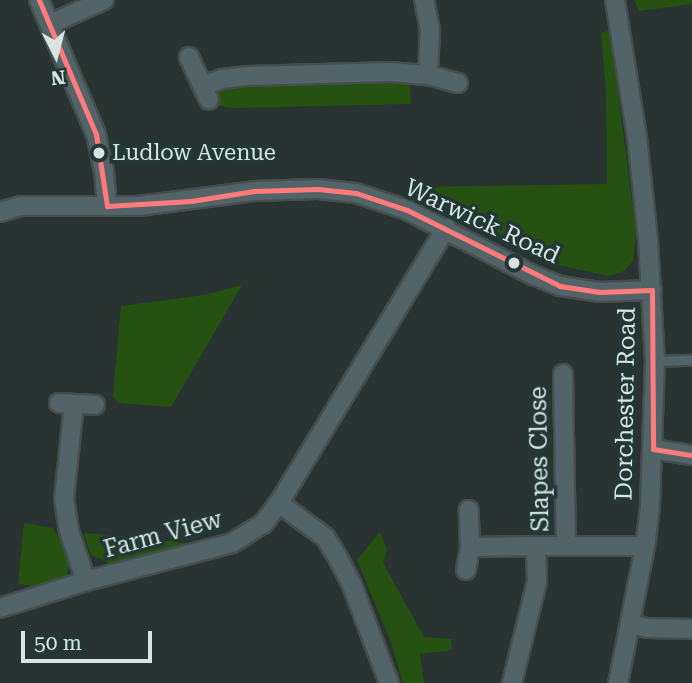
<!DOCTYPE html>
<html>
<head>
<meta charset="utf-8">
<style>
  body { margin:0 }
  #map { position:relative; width:692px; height:683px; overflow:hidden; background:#283332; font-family:"Roboto Serif",serif }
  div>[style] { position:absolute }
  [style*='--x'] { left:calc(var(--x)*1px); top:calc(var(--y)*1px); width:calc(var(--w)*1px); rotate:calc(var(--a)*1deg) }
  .green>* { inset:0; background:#265211 }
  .roads { filter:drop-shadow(2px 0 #454e4d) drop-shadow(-2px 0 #454e4d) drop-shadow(0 2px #454e4d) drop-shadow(0 -2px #454e4d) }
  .service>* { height:9px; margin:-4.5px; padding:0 4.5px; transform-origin:4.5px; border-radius:4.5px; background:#526468 }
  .minor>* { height:18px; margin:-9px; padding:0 9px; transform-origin:9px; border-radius:9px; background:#526468 }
  .bus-1>* { height:5px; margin:-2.5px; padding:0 2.5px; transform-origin:2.5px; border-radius:2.5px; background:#ff7a7a }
  .dots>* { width:19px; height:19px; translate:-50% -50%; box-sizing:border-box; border:4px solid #233836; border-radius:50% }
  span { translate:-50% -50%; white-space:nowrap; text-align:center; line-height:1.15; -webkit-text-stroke:7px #233836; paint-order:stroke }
  .bus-label { font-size:22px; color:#d7e4e2 }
  .left { translate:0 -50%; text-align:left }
  .street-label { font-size:24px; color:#d7e4e2 }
  .north { position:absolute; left:21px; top:21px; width:70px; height:70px; -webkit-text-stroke:5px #233836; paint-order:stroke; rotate:174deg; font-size:19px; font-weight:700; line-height:28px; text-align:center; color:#d7e4e2 }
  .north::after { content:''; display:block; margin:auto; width:24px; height:32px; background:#d7e4e2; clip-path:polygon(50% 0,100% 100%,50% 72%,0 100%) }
  .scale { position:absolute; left:21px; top:631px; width:131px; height:32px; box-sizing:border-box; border:4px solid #d7e4e2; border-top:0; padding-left:9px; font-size:21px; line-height:24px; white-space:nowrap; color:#d7e4e2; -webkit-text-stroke:5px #233836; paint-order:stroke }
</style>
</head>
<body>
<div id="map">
  <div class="green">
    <i style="clip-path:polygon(634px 0,692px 0,692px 4px,639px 11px)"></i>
    <i style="clip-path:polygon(610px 30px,636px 232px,633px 261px,624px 271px,609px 276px,549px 263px,453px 211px,409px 192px,408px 187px,607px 184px,606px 93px,601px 33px)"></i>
    <i style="clip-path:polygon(360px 80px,410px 81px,411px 104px,232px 108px,216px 105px,215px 89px,221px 84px)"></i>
    <i style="clip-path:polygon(242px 285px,171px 407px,118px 403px,113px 397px,114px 382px,121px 306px,204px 295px)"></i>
    <i style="clip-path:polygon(24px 523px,53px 528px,63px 546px,69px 566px,66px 579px,43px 587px,18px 584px)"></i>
    <i style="clip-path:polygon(380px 532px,387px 549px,383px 563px,424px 637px,451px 639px,452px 650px,420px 654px,424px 683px,403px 683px,390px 640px,357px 560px)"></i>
    <i style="clip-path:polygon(87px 533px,187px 543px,113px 565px,91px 555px,84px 534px)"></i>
  </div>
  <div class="roads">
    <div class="service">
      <i style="--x:655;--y:361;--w:37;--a:-2"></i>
    </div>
    <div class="minor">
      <i style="--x:39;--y:0;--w:146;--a:67"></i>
      <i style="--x:96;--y:134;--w:38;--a:78"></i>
      <i style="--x:104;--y:171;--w:35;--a:85"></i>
      <i style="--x:615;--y:0;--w:139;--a:80.9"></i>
      <i style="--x:637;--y:137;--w:104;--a:83.9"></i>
      <i style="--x:648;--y:240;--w:121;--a:86.7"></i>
      <i style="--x:655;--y:361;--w:146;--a:92"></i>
      <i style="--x:650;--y:507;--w:39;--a:97"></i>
      <i style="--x:645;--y:546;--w:140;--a:101.1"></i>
      <i style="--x:50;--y:24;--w:59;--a:-24"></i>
      <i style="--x:189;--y:57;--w:47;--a:65.1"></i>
      <i style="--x:428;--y:75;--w:31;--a:15"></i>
      <i style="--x:203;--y:86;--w:20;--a:-20"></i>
      <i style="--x:222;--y:79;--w:26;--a:-7"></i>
      <i style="--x:248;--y:76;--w:143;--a:-1.6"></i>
      <i style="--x:391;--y:72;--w:37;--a:5"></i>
      <i style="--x:428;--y:75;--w:45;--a:-87.5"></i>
      <i style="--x:430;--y:30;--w:31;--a:-101"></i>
      <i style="--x:0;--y:212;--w:22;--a:-16"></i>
      <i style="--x:21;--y:206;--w:118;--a:0"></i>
      <i style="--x:139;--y:206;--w:116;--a:-7.4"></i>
      <i style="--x:254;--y:191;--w:64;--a:-1.8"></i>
      <i style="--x:318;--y:189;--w:38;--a:6"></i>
      <i style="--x:356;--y:193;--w:54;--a:18.4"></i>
      <i style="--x:407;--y:210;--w:142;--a:27.3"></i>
      <i style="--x:533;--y:275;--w:29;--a:22"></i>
      <i style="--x:560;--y:286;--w:40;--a:8.5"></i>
      <i style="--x:600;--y:292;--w:52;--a:-2.2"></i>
      <i style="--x:563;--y:374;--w:170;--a:89"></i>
      <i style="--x:59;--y:403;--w:36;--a:3"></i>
      <i style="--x:74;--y:404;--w:96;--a:96"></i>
      <i style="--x:64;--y:499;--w:32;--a:81"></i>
      <i style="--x:69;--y:531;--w:53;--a:71.2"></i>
      <i style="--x:653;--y:449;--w:39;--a:9"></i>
      <i style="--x:279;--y:503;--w:322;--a:-58.7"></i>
      <i style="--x:470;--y:547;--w:66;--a:-0.9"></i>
      <i style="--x:466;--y:570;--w:23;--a:-80"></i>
      <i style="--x:470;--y:547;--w:37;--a:-92"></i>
      <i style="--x:0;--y:608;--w:90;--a:-17.4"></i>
      <i style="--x:86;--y:581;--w:151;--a:-14.6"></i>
      <i style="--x:232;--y:543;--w:36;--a:-32"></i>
      <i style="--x:263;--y:524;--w:26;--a:-53"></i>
      <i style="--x:279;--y:503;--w:57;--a:36.5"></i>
      <i style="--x:325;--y:537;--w:22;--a:58"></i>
      <i style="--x:337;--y:556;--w:33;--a:63"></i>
      <i style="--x:352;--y:585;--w:105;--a:69.3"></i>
      <i style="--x:631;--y:624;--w:16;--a:14"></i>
      <i style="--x:647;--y:628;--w:45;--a:1.3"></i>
      <i style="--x:512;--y:683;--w:105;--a:-76.2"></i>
      <i style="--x:537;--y:581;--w:35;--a:-92"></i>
      <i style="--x:536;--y:546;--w:109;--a:0"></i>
    </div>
  </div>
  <div class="bus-1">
    <i style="--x:39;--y:0;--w:146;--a:67"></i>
    <i style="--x:96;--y:134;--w:73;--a:81.3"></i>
    <i style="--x:107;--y:206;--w:84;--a:-3.4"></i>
    <i style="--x:191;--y:201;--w:64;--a:-9"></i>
    <i style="--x:254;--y:191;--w:64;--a:-1.8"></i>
    <i style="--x:318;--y:189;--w:38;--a:6"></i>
    <i style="--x:356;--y:193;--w:54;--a:18.4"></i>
    <i style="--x:407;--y:210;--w:171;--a:26.4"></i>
    <i style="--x:560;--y:286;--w:40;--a:8.5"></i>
    <i style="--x:600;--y:292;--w:52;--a:-2.2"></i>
    <i style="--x:652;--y:290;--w:159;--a:89.6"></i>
    <i style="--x:653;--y:449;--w:39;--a:9"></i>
  </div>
  <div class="dots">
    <i style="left:99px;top:153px;background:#d7e4e2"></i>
    <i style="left:514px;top:263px;background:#d7e4e2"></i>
  </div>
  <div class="bus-label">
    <span class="left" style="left:112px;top:153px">Ludlow Avenue</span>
  </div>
  <div class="street-label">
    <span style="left:482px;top:222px;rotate:25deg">Warwick Road</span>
    <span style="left:626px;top:404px;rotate:-89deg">Dorchester Road</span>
    <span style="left:540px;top:459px;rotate:-91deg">Slapes Close</span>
    <span style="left:163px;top:535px;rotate:-15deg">Farm View</span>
  </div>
  <div class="north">N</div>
  <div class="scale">50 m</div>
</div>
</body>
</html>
